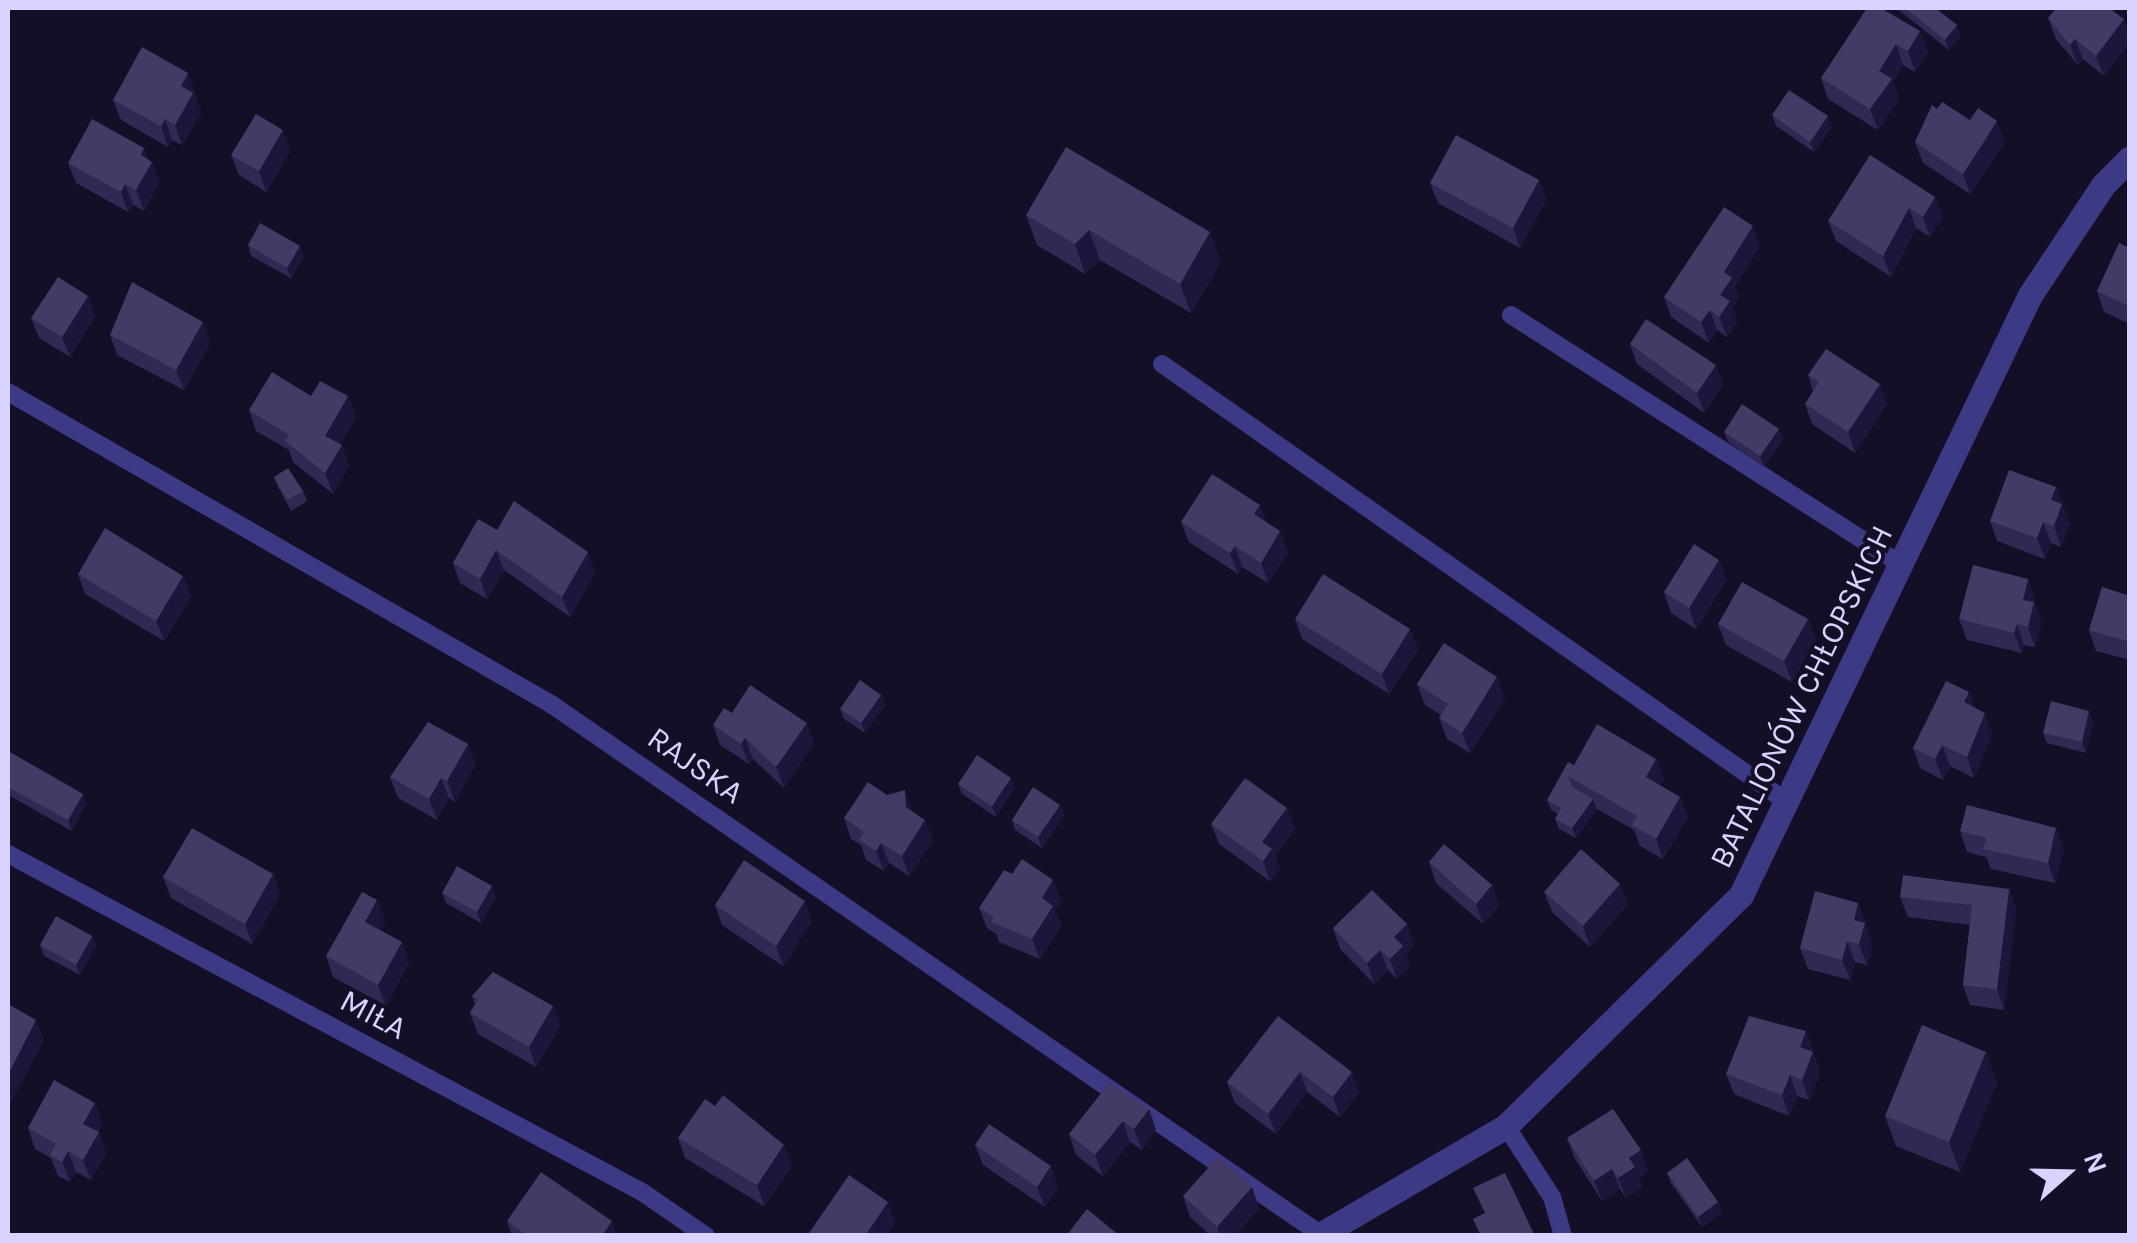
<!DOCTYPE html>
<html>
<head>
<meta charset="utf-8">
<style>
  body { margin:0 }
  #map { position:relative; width:2137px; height:1243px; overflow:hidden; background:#130f26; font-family:Karla,sans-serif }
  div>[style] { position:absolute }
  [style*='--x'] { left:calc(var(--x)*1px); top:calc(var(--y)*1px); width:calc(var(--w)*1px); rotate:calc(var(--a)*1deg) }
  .lane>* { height:18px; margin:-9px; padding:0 9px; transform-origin:9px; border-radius:9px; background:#3d3a85 }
  .street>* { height:25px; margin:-12.5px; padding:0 12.5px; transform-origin:12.5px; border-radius:12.5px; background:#3d3a85 }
  .wall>* { inset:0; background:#312854 }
  .shaded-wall>* { inset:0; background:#1d163a }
  .building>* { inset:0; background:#433a66 }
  span { translate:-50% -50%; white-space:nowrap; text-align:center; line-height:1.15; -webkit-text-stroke:8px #130f26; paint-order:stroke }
  .street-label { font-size:32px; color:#d9d4ff }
  .frame { position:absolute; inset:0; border:10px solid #d9d4ff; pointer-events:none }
  .north { position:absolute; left:2017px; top:1123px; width:100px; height:100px; -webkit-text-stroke:8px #130f26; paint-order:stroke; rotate:70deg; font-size:28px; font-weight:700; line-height:40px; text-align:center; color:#d9d4ff }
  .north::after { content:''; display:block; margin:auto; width:35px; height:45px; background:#d9d4ff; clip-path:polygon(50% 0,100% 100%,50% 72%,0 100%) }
</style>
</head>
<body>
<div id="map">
  <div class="lane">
    <i style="--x:1511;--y:315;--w:466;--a:32.6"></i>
    <i style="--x:1162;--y:364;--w:763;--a:35.02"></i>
    <i style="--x:8;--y:392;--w:626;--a:29.88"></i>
    <i style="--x:551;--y:704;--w:934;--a:34.57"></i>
    <i style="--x:8;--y:854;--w:718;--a:28.06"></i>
    <i style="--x:642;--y:1192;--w:78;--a:34.5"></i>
    <i style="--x:1506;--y:1126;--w:85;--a:57.1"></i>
    <i style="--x:1552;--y:1197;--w:41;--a:74.2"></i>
  </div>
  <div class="street">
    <i style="--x:1318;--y:1236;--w:218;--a:-30.3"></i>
    <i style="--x:1506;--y:1126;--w:330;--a:-44.5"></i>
    <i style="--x:1741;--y:895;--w:666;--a:-64.28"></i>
    <i style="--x:2030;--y:295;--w:132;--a:-56.4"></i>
    <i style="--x:2103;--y:185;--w:38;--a:-45"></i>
  </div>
  <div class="wall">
    <i style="clip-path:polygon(1896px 8px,1935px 8px,1957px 25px,1960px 36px,1949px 50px)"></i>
    <i style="clip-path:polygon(2048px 18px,2130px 34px,2130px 42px,2104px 76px,2083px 59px,2078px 65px,2056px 39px)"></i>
    <i style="clip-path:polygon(1920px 31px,1928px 52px,1915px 72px,1903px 65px,1893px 82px,1899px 99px,1878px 130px,1828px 99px,1821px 78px)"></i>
    <i style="clip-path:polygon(188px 73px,201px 113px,182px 145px,172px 140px,168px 147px,121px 120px,113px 100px)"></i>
    <i style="clip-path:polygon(1937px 109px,2005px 142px,1970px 194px,1923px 163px,1915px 142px)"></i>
    <i style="clip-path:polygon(1772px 115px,1832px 127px,1814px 152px,1776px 126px)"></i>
    <i style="clip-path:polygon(290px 151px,266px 192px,239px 175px,231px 155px)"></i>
    <i style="clip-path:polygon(149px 160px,152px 162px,159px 182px,144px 211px,133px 205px,128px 212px,76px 183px,68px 163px)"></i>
    <i style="clip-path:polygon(1539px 180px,1546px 200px,1520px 248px,1438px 203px,1430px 183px)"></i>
    <i style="clip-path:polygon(1935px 197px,1943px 217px,1930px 237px,1916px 228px,1891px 277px,1836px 241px,1828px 221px)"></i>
    <i style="clip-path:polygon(1026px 215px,1221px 262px,1191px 313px,1100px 260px,1085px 274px,1037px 245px)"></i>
    <i style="clip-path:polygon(248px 245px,304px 256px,291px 278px,251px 256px)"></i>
    <i style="clip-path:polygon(1760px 246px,1735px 286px,1739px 298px,1732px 308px,1737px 321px,1727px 337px,1717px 330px,1709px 343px,1671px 317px,1664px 297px)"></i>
    <i style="clip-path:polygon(2130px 248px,2130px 324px,2104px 312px,2097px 291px)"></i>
    <i style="clip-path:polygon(88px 296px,95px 316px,70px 357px,39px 338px,31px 318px)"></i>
    <i style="clip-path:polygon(110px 335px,210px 343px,184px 390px,117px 355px)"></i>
    <i style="clip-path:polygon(1630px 344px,1716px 365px,1723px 385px,1704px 413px,1637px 364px)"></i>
    <i style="clip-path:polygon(1808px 375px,1887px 404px,1855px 453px,1812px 424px,1805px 404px,1813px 391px)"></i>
    <i style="clip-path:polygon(311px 396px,348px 396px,356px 417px,340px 444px,349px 466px,333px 494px,293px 462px,289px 450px,256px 431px,249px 410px)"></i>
    <i style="clip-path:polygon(1724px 432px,1783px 439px,1764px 467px,1728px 442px)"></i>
    <i style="clip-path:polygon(274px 477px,303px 491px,307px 501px,291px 511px,278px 487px)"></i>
    <i style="clip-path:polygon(2056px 487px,2070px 524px,2061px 547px,2051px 543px,2045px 559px,1997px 541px,1990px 521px)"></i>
    <i style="clip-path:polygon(1260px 505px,1266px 522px,1288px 552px,1268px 583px,1242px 567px,1238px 574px,1189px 542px,1181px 522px)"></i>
    <i style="clip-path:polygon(497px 530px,595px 573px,570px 617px,504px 570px,487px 599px,460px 583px,453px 563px)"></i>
    <i style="clip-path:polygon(1719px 560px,1726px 580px,1696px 629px,1671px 613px,1664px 592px)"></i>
    <i style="clip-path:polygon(78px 574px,183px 576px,191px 596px,164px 641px,85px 594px)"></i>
    <i style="clip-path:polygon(2028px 579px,2041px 623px,2035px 647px,2024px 645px,2022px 653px,1967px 640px,1959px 619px)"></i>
    <i style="clip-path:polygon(2130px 596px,2130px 660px,2096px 651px,2089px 630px)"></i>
    <i style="clip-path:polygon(1295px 619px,1410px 629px,1418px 649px,1389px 694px,1302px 639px)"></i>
    <i style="clip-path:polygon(1808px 619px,1816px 640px,1792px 682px,1726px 645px,1718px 624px)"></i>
    <i style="clip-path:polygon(1417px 684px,1505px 698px,1470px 753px,1447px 739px,1439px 718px,1441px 715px,1425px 705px)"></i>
    <i style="clip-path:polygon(1969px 692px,1975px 708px,1992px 734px,1974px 778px,1950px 766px,1943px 780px,1920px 768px,1913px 748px)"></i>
    <i style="clip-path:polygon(881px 695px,885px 705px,865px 733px,844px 719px,840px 709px)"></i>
    <i style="clip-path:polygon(732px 713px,814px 743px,784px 788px,753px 759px,749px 764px,720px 745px,713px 725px)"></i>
    <i style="clip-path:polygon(2093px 722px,2086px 753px,2047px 743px,2043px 733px)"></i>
    <i style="clip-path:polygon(468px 744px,475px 765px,455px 802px,449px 798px,437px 820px,398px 798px,390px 777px)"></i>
    <i style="clip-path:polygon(8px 751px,83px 794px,86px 804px,72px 831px,8px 795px)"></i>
    <i style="clip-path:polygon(1656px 759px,1664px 779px,1660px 785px,1680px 797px,1688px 817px,1663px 859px,1640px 846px,1634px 830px,1597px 809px,1576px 838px,1559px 829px,1555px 819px,1558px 814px,1551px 810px,1547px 800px,1574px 765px)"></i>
    <i style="clip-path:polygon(1011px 778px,1014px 788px,996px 817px,962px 794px,958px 784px)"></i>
    <i style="clip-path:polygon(1060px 805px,1064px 815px,1042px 848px,1015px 830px,1012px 820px)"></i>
    <i style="clip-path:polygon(912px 812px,933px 840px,909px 876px,889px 863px,884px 871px,866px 860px,861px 845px,851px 839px,844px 818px)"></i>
    <i style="clip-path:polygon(1211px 824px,1295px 829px,1275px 856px,1280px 869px,1270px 881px,1219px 844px)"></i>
    <i style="clip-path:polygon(1960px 831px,2064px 848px,2055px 883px,1991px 869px,1986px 857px,1967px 852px)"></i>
    <i style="clip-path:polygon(1429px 862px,1492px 885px,1499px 906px,1483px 924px,1436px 883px)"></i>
    <i style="clip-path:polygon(273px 874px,280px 894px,252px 944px,171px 898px,163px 877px)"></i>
    <i style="clip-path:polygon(2009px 889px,2016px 909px,2004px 1010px,1970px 1005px,1963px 985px,1970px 925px,1908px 917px,1900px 897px)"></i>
    <i style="clip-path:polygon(1544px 892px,1628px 904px,1590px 947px,1552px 912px)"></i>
    <i style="clip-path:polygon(442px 893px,496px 897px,481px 923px,446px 903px)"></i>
    <i style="clip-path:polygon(377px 900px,385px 921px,380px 930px,402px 942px,409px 962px,386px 1006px,333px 977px,326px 956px)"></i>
    <i style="clip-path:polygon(1061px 901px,1055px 910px,1061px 926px,1040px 959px,999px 942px,996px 934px,987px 928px,979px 908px)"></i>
    <i style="clip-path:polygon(1858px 903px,1872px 944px,1867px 965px,1855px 962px,1850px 980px,1808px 969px,1800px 948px)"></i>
    <i style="clip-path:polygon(715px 905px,812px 921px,783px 966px,722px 925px)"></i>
    <i style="clip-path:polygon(1407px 924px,1414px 945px,1406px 953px,1410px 966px,1397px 979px,1388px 970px,1374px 984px,1340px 949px,1333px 928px)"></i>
    <i style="clip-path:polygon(92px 936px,96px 946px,80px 975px,44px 956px,40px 945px)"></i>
    <i style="clip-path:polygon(472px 996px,553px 1006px,560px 1026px,536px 1067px,478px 1034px,470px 1013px,475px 1005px)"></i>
    <i style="clip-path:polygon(1278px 1016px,1359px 1092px,1340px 1117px,1307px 1092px,1276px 1134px,1235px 1103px,1227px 1082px)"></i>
    <i style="clip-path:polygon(1806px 1031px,1820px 1072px,1809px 1100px,1797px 1096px,1789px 1116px,1734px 1094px,1726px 1074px)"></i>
    <i style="clip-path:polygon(1110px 1082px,1156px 1129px,1142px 1150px,1130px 1142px,1103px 1176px,1076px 1155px,1069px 1134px)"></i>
    <i style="clip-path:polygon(1997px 1082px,1960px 1172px,1896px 1146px,1885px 1116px)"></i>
    <i style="clip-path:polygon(95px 1103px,102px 1123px,98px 1132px,106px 1153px,91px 1180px,76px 1172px,70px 1182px,58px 1176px,51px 1158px,35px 1149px,28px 1128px)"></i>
    <i style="clip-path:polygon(678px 1138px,792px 1166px,764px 1206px,685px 1158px)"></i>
    <i style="clip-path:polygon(1567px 1138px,1648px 1171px,1639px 1177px,1642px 1187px,1626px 1198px,1620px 1189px,1602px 1201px,1575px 1159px)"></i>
    <i style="clip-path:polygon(975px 1145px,1058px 1187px,1045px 1207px,983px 1165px)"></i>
    <i style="clip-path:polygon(1667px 1173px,1718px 1202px,1722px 1213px,1702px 1227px,1671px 1183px)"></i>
    <i style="clip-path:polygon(1183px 1196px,1259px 1208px,1235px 1236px,1211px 1236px,1190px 1217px)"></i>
    <i style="clip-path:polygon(507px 1221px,617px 1236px,512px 1236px)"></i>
  </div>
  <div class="shaded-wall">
    <i style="clip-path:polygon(2124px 19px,2130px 34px,2130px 42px,2104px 76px,2096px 56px)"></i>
    <i style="clip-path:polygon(1957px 25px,1960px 36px,1949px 50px,1945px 40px)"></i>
    <i style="clip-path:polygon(1920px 31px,1928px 52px,1915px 72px,1908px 51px)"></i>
    <i style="clip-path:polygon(2075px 39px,2083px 59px,2078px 65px,2070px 45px)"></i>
    <i style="clip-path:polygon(1896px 44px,1903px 65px,1893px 82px,1899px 99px,1878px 130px,1870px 109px,1879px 71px)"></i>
    <i style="clip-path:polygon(188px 73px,201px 113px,182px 145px,175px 125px,181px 86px)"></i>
    <i style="clip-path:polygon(1828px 116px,1832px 127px,1814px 152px,1810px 142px)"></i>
    <i style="clip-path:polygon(165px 119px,172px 140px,168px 147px,161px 126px)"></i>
    <i style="clip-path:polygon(1997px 121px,2005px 142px,1970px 194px,1963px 174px)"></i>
    <i style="clip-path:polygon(283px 130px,290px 151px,266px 192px,259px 171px)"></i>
    <i style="clip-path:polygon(144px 148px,150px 164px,152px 162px,159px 182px,144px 211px,136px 190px,141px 155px)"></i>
    <i style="clip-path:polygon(1539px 180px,1546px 200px,1520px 248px,1513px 228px)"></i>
    <i style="clip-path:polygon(125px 184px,133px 205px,128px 212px,121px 192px)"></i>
    <i style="clip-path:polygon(1935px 197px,1943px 217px,1930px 237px,1923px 217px)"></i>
    <i style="clip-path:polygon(1909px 208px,1916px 228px,1891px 277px,1883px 256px)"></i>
    <i style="clip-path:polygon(1753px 226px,1760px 246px,1735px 286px,1739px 298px,1732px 308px,1737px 321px,1727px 337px,1719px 317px,1724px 272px)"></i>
    <i style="clip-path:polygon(1089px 230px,1100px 260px,1085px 274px,1075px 244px)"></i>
    <i style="clip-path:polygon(1210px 232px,1221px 262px,1191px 313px,1180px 284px)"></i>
    <i style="clip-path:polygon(300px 246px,304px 256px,291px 278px,287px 268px)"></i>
    <i style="clip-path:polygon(88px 296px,95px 316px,70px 357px,62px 337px)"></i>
    <i style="clip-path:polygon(1710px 310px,1717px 330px,1709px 343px,1701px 322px)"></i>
    <i style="clip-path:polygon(203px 322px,210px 343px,184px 390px,176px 370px)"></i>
    <i style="clip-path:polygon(1716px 365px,1723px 385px,1704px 413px,1697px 393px)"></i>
    <i style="clip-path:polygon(1880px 384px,1887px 404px,1855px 453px,1848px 432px)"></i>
    <i style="clip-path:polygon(348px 396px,356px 417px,333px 457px,325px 436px)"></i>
    <i style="clip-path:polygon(1779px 429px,1783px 439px,1764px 467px,1760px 456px)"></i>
    <i style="clip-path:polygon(342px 445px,349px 466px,333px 494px,325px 473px)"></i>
    <i style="clip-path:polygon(2056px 487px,2070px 524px,2061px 547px,2054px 526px,2051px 500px)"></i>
    <i style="clip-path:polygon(1260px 505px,1267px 525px,1254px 514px)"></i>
    <i style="clip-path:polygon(2043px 522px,2051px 543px,2045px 559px,2037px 538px)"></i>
    <i style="clip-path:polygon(1280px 531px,1288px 552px,1268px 583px,1261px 563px)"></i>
    <i style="clip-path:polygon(1235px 546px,1242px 567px,1238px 574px,1230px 553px)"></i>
    <i style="clip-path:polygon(496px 550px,504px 570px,487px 599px,480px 579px)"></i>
    <i style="clip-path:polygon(588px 552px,595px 573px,570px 617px,562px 597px)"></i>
    <i style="clip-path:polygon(1719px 560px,1726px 580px,1696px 629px,1689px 608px)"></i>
    <i style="clip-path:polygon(183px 576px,191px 596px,164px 641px,156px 621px)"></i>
    <i style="clip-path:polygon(2028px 579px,2041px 623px,2035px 647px,2028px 627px,2023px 600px)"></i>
    <i style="clip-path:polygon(1808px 619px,1816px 640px,1792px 682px,1784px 661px)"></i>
    <i style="clip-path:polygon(2017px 624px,2024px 645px,2022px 653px,2014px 633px)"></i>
    <i style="clip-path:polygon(1410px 629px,1418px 649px,1389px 694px,1382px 674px)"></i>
    <i style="clip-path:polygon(1497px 677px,1505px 698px,1470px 753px,1462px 733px)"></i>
    <i style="clip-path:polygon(1969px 692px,1976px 712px,1964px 702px)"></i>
    <i style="clip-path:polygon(881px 695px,885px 705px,865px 733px,861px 723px)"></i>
    <i style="clip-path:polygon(2089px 711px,2093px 722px,2086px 753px,2082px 742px)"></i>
    <i style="clip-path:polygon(1985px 713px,1992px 734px,1974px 778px,1967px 757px)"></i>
    <i style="clip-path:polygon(807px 723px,814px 743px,784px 788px,776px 767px)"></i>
    <i style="clip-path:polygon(745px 738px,753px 759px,749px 764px,741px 744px)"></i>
    <i style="clip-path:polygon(468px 744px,475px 765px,455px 802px,447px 781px)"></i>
    <i style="clip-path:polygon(1942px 745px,1950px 766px,1943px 780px,1935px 759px)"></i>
    <i style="clip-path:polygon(1656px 759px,1664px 779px,1653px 797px,1646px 777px)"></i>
    <i style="clip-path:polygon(441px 778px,449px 798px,437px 820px,429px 799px)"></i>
    <i style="clip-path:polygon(1011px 778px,1014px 788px,996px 817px,992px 806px)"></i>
    <i style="clip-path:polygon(905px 790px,912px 811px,906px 807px)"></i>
    <i style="clip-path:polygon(83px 794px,86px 804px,72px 831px,68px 820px)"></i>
    <i style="clip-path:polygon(1680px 797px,1688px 817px,1663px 859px,1656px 839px)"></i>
    <i style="clip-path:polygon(1593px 799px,1597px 809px,1576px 838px,1572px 828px)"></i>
    <i style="clip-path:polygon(1060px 805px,1064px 815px,1042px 848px,1038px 837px)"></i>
    <i style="clip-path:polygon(1287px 808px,1295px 829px,1275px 856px,1280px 869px,1270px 881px,1263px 861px,1262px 842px)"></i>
    <i style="clip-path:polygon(925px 820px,933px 840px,909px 876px,902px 856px)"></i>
    <i style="clip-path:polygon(2056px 828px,2064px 848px,2055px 883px,2048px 863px)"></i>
    <i style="clip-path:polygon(881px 843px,889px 863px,884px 871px,876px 851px)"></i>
    <i style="clip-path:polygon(273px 874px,280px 894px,252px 944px,245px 924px)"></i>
    <i style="clip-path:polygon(1053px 880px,1061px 901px,1055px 910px,1061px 926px,1040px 959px,1032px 939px,1042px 898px)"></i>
    <i style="clip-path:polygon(1620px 884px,1628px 904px,1590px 947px,1583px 926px)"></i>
    <i style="clip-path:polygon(1492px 885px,1499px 906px,1483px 924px,1476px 904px)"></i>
    <i style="clip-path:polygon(492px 886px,496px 897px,481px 923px,477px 912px)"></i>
    <i style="clip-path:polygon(2009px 889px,2016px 909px,2004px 1010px,1997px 989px)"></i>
    <i style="clip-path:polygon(377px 900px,385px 921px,373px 942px,365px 922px)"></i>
    <i style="clip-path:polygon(805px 901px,812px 921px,783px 966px,776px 946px)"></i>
    <i style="clip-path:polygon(1858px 903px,1872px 944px,1867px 965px,1859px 944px,1854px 920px)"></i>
    <i style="clip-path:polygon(1407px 924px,1414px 945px,1406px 953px,1410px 966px,1397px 979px,1390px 959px,1394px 937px)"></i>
    <i style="clip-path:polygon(92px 936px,96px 946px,80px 975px,76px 965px)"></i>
    <i style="clip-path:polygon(1847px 941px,1855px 962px,1850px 980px,1842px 960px)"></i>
    <i style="clip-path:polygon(402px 942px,409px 962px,386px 1006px,378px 985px)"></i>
    <i style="clip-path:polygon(1380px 950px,1388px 970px,1374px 984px,1367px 963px)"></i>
    <i style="clip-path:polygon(553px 1006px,560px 1026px,536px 1067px,529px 1047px)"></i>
    <i style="clip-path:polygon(36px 1020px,44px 1041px,8px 1108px,8px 1075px)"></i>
    <i style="clip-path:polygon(1806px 1031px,1820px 1072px,1809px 1100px,1802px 1080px,1800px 1047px)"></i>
    <i style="clip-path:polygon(1986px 1052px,1997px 1082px,1960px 1172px,1949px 1142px)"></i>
    <i style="clip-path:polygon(1300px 1072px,1307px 1092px,1276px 1134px,1268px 1114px)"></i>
    <i style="clip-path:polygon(1352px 1072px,1359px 1092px,1340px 1117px,1333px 1097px)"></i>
    <i style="clip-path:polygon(1790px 1075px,1797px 1096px,1789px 1116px,1782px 1095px)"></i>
    <i style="clip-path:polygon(95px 1103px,102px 1123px,91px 1144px,83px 1124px)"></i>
    <i style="clip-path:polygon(1149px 1109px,1156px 1129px,1142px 1150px,1134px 1129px)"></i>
    <i style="clip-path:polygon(1123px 1121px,1130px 1142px,1103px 1176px,1095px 1155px)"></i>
    <i style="clip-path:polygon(99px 1132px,106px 1153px,91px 1180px,83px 1160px)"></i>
    <i style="clip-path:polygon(784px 1145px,792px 1166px,764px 1206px,757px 1185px)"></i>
    <i style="clip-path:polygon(1641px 1150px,1648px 1171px,1639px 1177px,1642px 1187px,1626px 1198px,1618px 1178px,1629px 1158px)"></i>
    <i style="clip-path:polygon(68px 1151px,76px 1172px,70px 1182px,62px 1162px)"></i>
    <i style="clip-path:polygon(1051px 1166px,1058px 1187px,1045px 1207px,1037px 1187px)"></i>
    <i style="clip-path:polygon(1612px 1169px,1620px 1189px,1602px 1201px,1594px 1181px)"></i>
    <i style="clip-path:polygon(1252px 1187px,1259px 1208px,1235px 1236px,1220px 1236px,1217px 1227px)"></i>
    <i style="clip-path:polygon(888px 1202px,895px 1223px,886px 1236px,865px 1236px)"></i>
    <i style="clip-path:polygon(1718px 1202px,1722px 1213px,1702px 1227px,1698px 1217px)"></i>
    <i style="clip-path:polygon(612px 1221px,617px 1236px,602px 1236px)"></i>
  </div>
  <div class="building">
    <i style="clip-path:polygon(1867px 8px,1881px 8px,1920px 31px,1908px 51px,1896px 44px,1879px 71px,1892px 79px,1870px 109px,1821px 78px)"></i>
    <i style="clip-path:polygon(1905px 8px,1935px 8px,1957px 25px,1945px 40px)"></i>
    <i style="clip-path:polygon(2056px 8px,2109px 8px,2124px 19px,2096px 56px,2075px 39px,2070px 45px,2048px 18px)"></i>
    <i style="clip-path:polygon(142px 47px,188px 73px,181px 86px,193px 93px,175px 125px,165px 119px,161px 126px,113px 100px)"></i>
    <i style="clip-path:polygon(1789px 90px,1828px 116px,1810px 142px,1772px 115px)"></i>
    <i style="clip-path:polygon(1942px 102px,1970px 120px,1978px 108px,1997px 121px,1963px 174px,1915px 142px,1932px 105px,1937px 109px)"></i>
    <i style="clip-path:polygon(256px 114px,283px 130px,259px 171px,231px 155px)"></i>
    <i style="clip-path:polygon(92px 119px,144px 148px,141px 155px,152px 162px,136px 190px,125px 184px,121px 192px,68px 163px)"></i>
    <i style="clip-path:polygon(1456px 135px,1539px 180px,1513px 228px,1430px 183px)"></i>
    <i style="clip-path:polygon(1066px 147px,1210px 232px,1180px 284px,1089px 230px,1075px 244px,1026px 215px)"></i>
    <i style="clip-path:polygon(1870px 155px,1935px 197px,1923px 217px,1909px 208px,1883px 256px,1828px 221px)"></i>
    <i style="clip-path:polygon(1724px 207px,1753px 226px,1724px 272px,1732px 278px,1720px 295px,1730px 301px,1719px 317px,1710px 310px,1701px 322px,1664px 297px)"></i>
    <i style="clip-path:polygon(260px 223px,300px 246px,287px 268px,248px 245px)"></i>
    <i style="clip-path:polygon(2119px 243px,2130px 248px,2130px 307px,2097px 291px)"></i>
    <i style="clip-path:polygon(58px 277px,88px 296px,62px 337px,31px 318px)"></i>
    <i style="clip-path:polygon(132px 282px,203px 322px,176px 370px,110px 335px)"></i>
    <i style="clip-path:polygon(1646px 319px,1716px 365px,1697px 393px,1630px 344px)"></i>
    <i style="clip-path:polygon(1826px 349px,1880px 384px,1848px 432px,1805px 404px,1819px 382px,1808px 375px)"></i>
    <i style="clip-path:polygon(272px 372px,311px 396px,320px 381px,348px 396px,325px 436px,342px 445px,325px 473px,285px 441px,289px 435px,249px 410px)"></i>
    <i style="clip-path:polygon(1742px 404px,1779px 429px,1760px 456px,1724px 432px)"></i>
    <i style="clip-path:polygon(288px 468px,303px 491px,287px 500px,274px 477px)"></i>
    <i style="clip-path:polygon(2009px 470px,2056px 487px,2051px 500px,2062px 504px,2054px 526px,2043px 522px,2037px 538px,1990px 521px)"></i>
    <i style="clip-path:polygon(1212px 474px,1260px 505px,1254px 514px,1280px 531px,1261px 563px,1235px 546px,1230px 553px,1181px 522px)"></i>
    <i style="clip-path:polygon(514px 501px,588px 552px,562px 597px,496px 550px,480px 579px,453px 563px,478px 519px,497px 530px)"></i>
    <i style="clip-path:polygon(105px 528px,183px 576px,156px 621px,78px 574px)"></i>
    <i style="clip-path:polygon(1694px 544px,1719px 560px,1689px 608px,1664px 592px)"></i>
    <i style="clip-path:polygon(1973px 565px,2028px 579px,2023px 600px,2034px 602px,2028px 627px,2017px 624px,2014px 633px,1959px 619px)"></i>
    <i style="clip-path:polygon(1323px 574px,1410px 629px,1382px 674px,1295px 619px)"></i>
    <i style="clip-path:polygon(1742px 582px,1808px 619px,1784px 661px,1718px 624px)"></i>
    <i style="clip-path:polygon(2102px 587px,2130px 596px,2130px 642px,2089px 630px)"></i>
    <i style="clip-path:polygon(1444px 643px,1497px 677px,1462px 733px,1439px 718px,1448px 704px,1417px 684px)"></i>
    <i style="clip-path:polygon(860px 680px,881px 695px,861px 723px,840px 709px)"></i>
    <i style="clip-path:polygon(1946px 681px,1969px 692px,1964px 702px,1985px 713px,1967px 757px,1942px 745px,1935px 759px,1913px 748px)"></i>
    <i style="clip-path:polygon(750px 685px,807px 723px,776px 767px,745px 738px,741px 744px,713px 725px,724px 708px,732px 713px)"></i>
    <i style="clip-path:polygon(2051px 701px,2089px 711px,2082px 742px,2043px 733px)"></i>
    <i style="clip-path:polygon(428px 722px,468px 744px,447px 781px,441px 778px,429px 799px,390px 777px)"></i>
    <i style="clip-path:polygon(1597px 724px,1656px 759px,1646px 777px,1680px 797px,1656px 839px,1632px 825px,1637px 816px,1568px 776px)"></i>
    <i style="clip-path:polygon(8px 751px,83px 794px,68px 820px,8px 787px)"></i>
    <i style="clip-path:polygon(977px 755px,1011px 778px,992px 806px,958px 784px)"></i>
    <i style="clip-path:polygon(1568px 762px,1574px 765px,1568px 776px,1571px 786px,1593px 799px,1572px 828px,1555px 819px,1561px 808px,1547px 800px)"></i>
    <i style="clip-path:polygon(1245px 778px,1287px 808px,1262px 842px,1272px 849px,1263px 861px,1211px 824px)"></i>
    <i style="clip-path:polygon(868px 782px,887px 795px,905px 790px,906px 807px,925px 820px,902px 856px,881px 843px,876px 851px,859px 840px,864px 832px,844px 818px)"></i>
    <i style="clip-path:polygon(1033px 787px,1060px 805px,1038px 837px,1012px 820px)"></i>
    <i style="clip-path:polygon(1967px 805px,2056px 828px,2048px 863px,1983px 849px,1987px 838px,1960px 831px)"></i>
    <i style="clip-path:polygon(192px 828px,273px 874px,245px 924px,163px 877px)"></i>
    <i style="clip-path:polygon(1444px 844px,1492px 885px,1476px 904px,1429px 862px)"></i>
    <i style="clip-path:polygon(1581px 849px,1620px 884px,1583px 926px,1544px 892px)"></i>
    <i style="clip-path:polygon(1022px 859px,1053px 880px,1042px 898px,1053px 906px,1032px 939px,991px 922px,994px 917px,979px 908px,1004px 870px,1012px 874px)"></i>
    <i style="clip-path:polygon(744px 860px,805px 901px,776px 946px,715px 905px)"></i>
    <i style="clip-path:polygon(457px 866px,492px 886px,477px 912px,442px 893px)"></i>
    <i style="clip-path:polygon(1903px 875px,2009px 889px,1997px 989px,1963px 985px,1972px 905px,1900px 897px)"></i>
    <i style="clip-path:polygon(1372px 890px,1407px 924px,1394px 937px,1403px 946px,1390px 959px,1380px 950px,1367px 963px,1333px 928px)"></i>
    <i style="clip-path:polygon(1815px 891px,1858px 903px,1854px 920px,1865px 923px,1859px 944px,1847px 941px,1842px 960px,1800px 948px)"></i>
    <i style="clip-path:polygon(362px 892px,377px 900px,365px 922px,402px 942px,378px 985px,326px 956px)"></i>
    <i style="clip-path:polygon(56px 916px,92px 936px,76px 965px,40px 945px)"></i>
    <i style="clip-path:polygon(493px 972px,553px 1006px,529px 1047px,470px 1013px,478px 999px,472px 996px)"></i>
    <i style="clip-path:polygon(8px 1004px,36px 1020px,8px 1075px)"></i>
    <i style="clip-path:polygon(1278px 1016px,1352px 1072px,1333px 1097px,1300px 1072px,1268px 1114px,1227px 1082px)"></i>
    <i style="clip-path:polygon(1749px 1016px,1806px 1031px,1800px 1047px,1813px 1052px,1802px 1080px,1790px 1075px,1782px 1095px,1726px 1074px)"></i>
    <i style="clip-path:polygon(1922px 1025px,1986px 1052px,1949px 1142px,1885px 1116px)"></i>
    <i style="clip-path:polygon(54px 1080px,95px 1103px,83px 1124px,99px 1132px,83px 1160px,68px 1151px,62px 1162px,50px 1155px,56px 1144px,28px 1128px)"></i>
    <i style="clip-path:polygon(1110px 1082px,1149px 1109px,1134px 1129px,1123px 1121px,1095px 1155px,1069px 1134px)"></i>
    <i style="clip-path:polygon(723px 1095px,784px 1145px,757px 1185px,678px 1138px,705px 1099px,715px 1106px)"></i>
    <i style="clip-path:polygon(1613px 1109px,1641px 1150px,1629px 1158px,1635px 1167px,1618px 1178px,1612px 1169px,1594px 1181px,1567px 1138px)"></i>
    <i style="clip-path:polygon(989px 1124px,1051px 1166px,1037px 1187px,975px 1145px)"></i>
    <i style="clip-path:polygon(1218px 1157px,1252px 1187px,1217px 1227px,1183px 1196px)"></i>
    <i style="clip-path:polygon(1687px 1158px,1718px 1202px,1698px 1217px,1667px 1173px)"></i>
    <i style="clip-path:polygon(541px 1172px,612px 1221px,602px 1236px,528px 1236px,507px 1221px)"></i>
    <i style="clip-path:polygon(1505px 1173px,1535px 1236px,1481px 1236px,1473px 1219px,1485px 1213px,1473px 1188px)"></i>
    <i style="clip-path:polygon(849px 1175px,888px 1202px,865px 1236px,807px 1236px)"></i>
    <i style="clip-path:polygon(1087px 1209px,1120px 1236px,1066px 1236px)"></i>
  </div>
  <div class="street-label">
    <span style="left:1802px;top:697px;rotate:-64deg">BATALIONÓW CHŁOPSKICH</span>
    <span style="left:695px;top:766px;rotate:35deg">RAJSKA</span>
    <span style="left:373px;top:1015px;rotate:28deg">MIŁA</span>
  </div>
  <div class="frame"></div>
  <div class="north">N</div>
</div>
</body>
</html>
